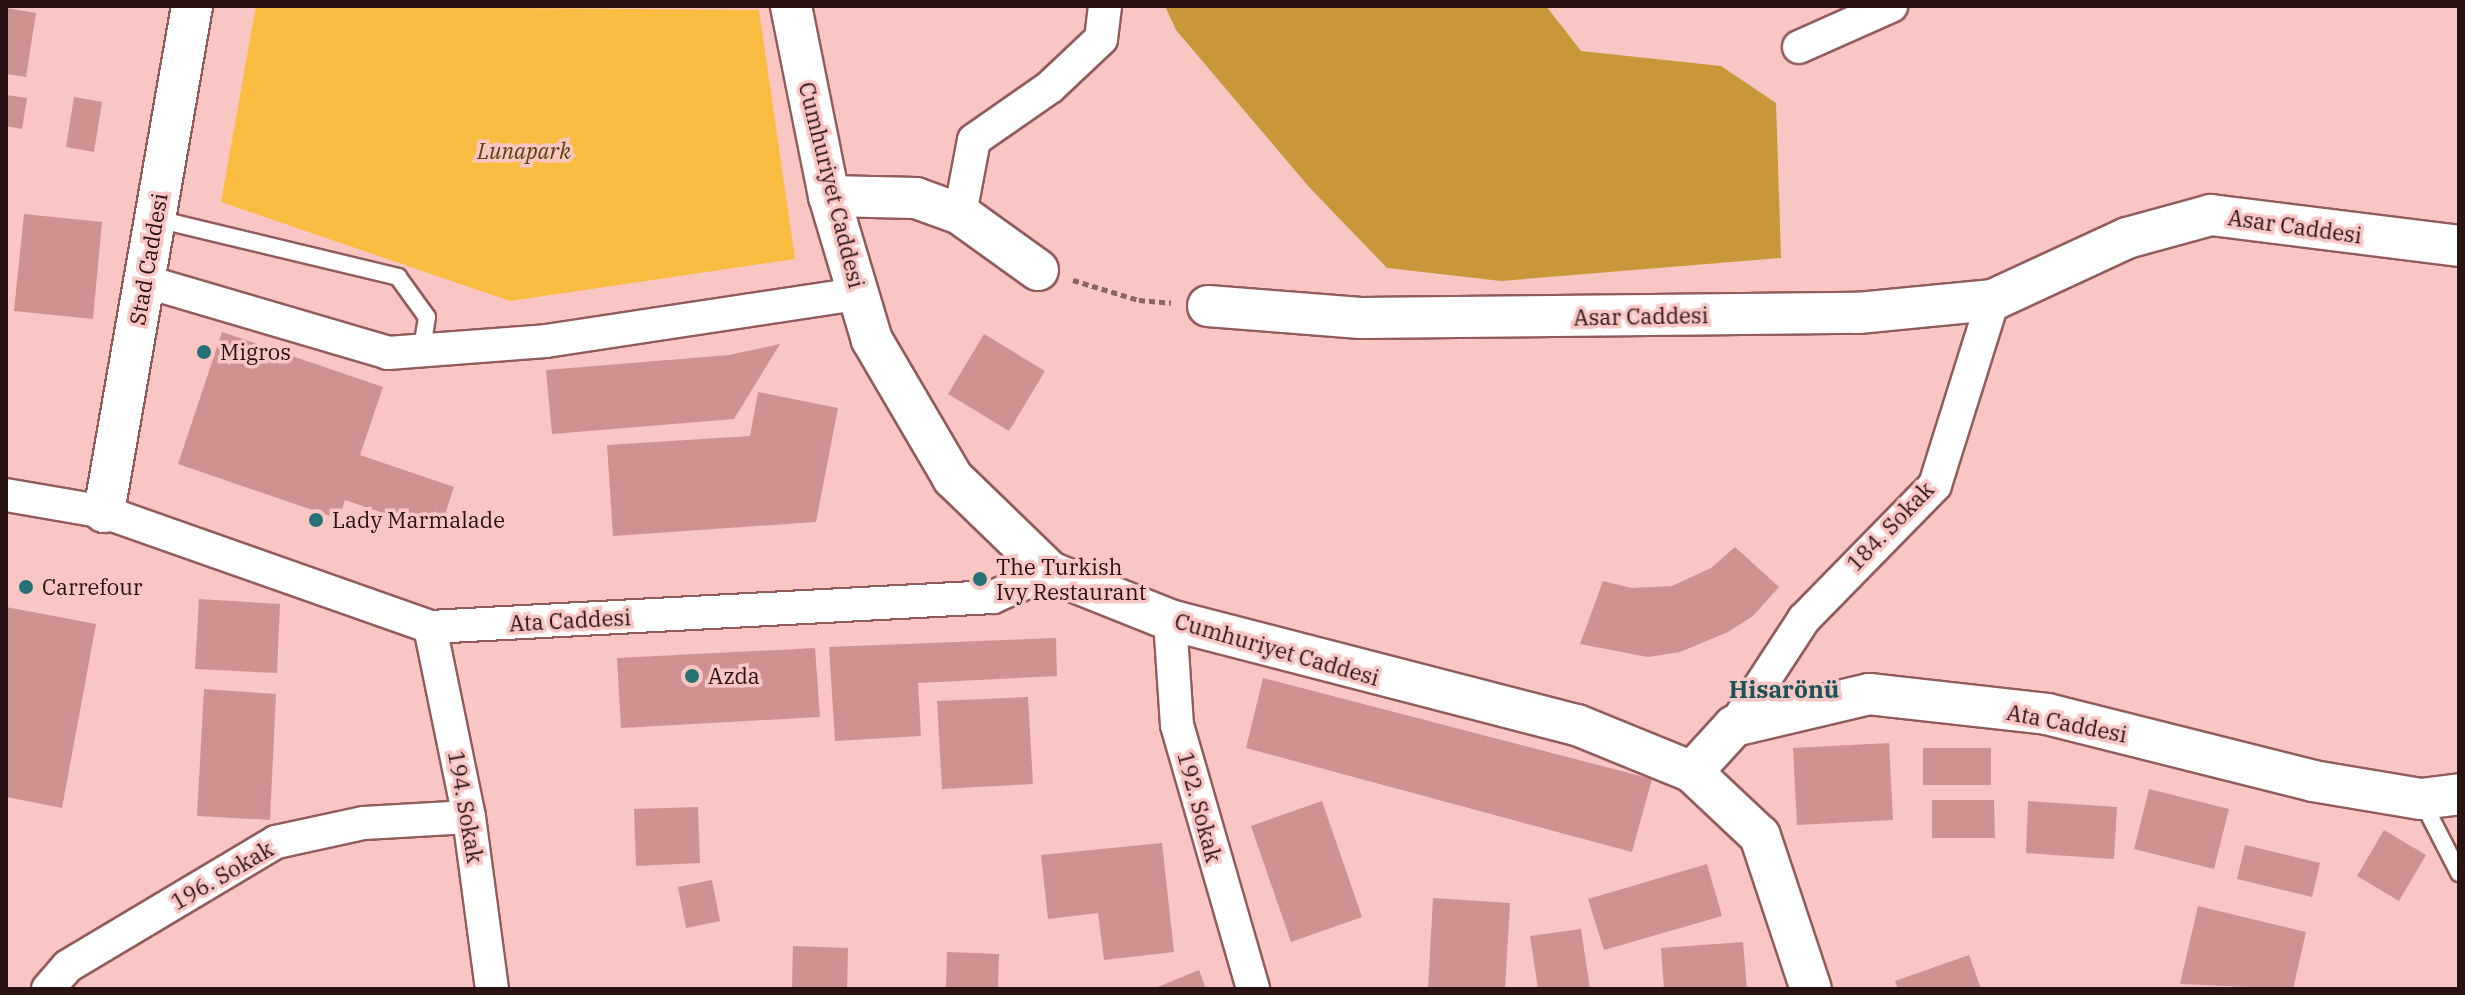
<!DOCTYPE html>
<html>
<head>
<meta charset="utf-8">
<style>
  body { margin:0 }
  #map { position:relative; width:2465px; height:995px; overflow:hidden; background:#f9c6c4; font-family:"IBM Plex Serif",serif }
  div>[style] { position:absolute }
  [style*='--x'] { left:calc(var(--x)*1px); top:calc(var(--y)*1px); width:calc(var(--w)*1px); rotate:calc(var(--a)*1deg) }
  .green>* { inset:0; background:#f8bc41 }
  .forest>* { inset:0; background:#c7973a }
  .building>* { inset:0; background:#ce9391 }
  .path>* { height:5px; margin-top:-2.5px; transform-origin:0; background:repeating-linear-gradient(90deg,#896664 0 6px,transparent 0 10px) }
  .roads { filter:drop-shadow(2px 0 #925c5b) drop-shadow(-2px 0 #925c5b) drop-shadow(0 2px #925c5b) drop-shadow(0 -2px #925c5b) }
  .service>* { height:16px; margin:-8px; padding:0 8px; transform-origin:8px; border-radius:8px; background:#fff }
  .minor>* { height:32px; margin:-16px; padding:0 16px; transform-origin:16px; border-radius:16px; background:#fff }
  .tertiary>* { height:40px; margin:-20px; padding:0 20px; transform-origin:20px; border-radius:20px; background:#fff }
  .dots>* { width:22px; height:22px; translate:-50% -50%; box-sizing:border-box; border:4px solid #f9c6c4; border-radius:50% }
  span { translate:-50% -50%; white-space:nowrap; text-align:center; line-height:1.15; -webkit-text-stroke:7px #f9c6c4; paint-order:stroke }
  .park-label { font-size:22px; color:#5b420f; font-style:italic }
  .street-label { font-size:22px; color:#271211 }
  .poi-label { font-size:22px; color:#271211 }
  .left { translate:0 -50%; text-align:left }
  .neighbourhood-label { font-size:24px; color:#185458; font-weight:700 }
  .frame { position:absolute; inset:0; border:8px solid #271211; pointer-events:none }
</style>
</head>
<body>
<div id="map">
  <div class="green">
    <i style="clip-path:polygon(256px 6px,759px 10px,795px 259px,510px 301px,221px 202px)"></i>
  </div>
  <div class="forest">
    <i style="clip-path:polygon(1165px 6px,1546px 6px,1581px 51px,1721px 66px,1776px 103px,1781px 258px,1501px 281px,1387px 268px,1309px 187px,1176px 30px)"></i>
  </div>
  <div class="building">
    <i style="clip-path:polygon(6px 8px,36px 13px,26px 77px,6px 74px)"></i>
    <i style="clip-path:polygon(6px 95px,27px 98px,22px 129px,6px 126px)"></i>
    <i style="clip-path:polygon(74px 97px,102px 102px,94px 152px,66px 147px)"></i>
    <i style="clip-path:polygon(24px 214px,102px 222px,93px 319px,14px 311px)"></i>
    <i style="clip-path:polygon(222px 332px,383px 387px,360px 455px,454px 487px,439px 532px,345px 500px,339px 519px,178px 464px)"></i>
    <i style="clip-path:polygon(984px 334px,1045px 371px,1009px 431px,948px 394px)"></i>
    <i style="clip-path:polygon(780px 344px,734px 419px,552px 434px,546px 370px,729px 355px)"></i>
    <i style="clip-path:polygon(758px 392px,838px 408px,816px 522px,613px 536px,607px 445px,750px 436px)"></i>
    <i style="clip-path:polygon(1735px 547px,1779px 587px,1753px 616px,1728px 632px,1680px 652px,1648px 657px,1580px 644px,1603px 581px,1632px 588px,1672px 586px,1711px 568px)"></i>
    <i style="clip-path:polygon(199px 599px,280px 604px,277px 673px,195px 669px)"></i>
    <i style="clip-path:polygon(6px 607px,96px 624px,62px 808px,6px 797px)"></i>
    <i style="clip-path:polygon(1056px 638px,1057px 676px,918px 683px,921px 736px,835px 741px,829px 647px)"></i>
    <i style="clip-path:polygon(815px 648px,820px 717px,621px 728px,617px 658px)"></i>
    <i style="clip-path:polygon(1263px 678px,1652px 779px,1632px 852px,1246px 748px)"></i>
    <i style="clip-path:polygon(204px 689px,276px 694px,270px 820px,197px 816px)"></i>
    <i style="clip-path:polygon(1028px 697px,1033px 784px,942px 789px,937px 701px)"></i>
    <i style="clip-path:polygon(1889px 743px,1893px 820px,1797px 825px,1793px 748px)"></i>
    <i style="clip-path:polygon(1923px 748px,1991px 748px,1991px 785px,1923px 785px)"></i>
    <i style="clip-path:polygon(2149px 789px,2229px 809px,2214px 869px,2134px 849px)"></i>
    <i style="clip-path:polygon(1932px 800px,1994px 800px,1995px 838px,1932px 838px)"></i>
    <i style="clip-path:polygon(1322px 801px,1362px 917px,1291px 942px,1251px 826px)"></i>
    <i style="clip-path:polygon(2028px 801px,2117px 807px,2114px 859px,2026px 853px)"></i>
    <i style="clip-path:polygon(698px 807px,700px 863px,636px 866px,634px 809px)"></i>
    <i style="clip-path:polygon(2384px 830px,2426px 855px,2399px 901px,2357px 876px)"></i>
    <i style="clip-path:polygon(1162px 843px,1174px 952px,1104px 960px,1098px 913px,1048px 919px,1041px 855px)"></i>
    <i style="clip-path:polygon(2245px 845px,2320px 863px,2312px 897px,2237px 879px)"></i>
    <i style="clip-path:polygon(1707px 864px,1722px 916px,1604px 950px,1588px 899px)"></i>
    <i style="clip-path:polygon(712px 880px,720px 921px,686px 928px,678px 887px)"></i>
    <i style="clip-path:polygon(1433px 898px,1510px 903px,1505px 989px,1428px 989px)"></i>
    <i style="clip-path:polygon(2198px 906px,2306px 932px,2293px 989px,2180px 984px)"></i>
    <i style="clip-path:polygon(1581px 929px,1590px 989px,1538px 989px,1530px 936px)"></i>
    <i style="clip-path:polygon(1743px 942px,1747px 989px,1664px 989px,1661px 948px)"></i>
    <i style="clip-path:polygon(793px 946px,848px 948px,847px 989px,792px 989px)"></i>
    <i style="clip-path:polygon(947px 952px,999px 954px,998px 989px,946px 989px)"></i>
    <i style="clip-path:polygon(1969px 955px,1981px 989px,1898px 989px,1895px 981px)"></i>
    <i style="clip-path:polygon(1199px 970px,1206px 989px,1153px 989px)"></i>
  </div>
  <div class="path">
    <i style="--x:1073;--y:280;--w:69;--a:16.9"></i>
    <i style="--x:1139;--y:300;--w:32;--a:5"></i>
  </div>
  <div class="roads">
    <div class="service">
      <i style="--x:157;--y:219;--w:248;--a:13.5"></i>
      <i style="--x:398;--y:277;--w:49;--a:54.1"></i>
      <i style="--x:427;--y:317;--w:33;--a:99"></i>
      <i style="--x:2422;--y:801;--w:81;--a:62.8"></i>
    </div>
    <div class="minor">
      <i style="--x:1799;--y:47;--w:101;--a:-24"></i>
      <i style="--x:960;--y:214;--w:75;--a:-79.3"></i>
      <i style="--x:974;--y:140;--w:93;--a:-34.9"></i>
      <i style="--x:1050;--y:87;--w:70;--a:-43.3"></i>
      <i style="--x:1101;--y:39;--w:33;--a:-83"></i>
      <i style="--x:144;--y:281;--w:254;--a:16.4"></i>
      <i style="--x:388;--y:353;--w:158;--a:-4.3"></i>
      <i style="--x:546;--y:341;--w:316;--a:-8.6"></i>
      <i style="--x:6;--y:495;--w:99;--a:9.8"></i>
      <i style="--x:104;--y:512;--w:346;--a:19.4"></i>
      <i style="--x:430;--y:627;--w:564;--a:-3.05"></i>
      <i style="--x:993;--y:597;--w:62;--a:-23.7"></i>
      <i style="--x:1170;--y:620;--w:105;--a:86.2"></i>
      <i style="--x:1177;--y:725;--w:275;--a:73.9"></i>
      <i style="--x:430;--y:627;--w:194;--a:78.4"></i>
      <i style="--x:469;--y:817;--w:174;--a:82.4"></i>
      <i style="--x:1734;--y:726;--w:128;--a:-56.8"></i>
      <i style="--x:1804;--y:619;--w:187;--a:-45.6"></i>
      <i style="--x:1935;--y:485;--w:194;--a:-72.6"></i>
      <i style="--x:48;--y:989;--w:30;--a:-49"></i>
      <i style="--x:68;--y:966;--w:242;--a:-30.8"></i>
      <i style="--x:276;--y:842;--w:90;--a:-12.2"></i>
      <i style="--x:364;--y:823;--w:105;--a:-3.3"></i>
    </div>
    <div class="tertiary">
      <i style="--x:791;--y:6;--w:194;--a:78.7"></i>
      <i style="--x:829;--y:196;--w:150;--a:73.4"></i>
      <i style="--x:872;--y:340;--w:160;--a:59.6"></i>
      <i style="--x:953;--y:478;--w:135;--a:44.1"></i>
      <i style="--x:1050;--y:572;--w:129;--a:21.8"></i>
      <i style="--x:1170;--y:620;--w:420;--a:14.5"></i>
      <i style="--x:1577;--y:725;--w:124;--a:22.2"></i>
      <i style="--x:1692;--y:772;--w:93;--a:43.3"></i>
      <i style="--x:1760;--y:836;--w:161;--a:71.6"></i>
      <i style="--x:829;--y:196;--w:87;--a:1.3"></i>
      <i style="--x:916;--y:198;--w:47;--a:20"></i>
      <i style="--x:960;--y:214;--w:96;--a:35.7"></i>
      <i style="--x:1208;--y:306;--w:153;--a:4.5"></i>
      <i style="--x:1361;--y:318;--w:497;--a:-0.6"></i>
      <i style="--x:1858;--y:313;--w:136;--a:-5.5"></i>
      <i style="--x:1993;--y:300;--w:148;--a:-24.8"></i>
      <i style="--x:2127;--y:238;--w:87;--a:-15.3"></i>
      <i style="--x:2211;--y:215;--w:250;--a:7.1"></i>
      <i style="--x:104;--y:512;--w:514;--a:-80.13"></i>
      <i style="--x:1692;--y:772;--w:62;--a:-47.6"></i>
      <i style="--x:1734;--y:726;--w:139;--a:-13.3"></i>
      <i style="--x:1869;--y:694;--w:179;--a:6.4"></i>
      <i style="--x:2047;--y:714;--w:274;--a:14.1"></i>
      <i style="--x:2313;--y:781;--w:109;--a:9.5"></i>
      <i style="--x:2421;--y:799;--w:38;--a:-7"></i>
    </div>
  </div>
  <div class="dots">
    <i style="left:204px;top:352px;background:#267175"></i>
    <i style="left:316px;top:520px;background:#267175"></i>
    <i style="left:980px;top:579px;background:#267175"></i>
    <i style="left:26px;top:587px;background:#267175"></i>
    <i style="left:692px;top:676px;background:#267175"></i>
  </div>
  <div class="park-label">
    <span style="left:524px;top:151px">Lunapark</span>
  </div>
  <div class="street-label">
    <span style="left:832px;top:185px;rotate:76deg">Cumhuriyet Caddesi</span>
    <span style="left:2295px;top:226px;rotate:8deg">Asar Caddesi</span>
    <span style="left:148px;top:259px;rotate:-80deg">Stad Caddesi</span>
    <span style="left:1641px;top:316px;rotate:-1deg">Asar Caddesi</span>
    <span style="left:1890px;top:526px;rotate:-46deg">184. Sokak</span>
    <span style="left:570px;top:620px;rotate:-3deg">Ata Caddesi</span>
    <span style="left:1277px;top:649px;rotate:16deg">Cumhuriyet Caddesi</span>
    <span style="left:2067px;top:723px;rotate:11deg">Ata Caddesi</span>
    <span style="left:466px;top:807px;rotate:80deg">194. Sokak</span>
    <span style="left:1200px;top:807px;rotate:75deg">192. Sokak</span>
    <span style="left:222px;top:875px;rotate:-30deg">196. Sokak</span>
  </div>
  <div class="poi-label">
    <span class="left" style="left:220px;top:352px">Migros</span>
    <span class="left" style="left:332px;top:520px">Lady Marmalade</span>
    <span class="left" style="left:996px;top:579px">The Turkish<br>Ivy Restaurant</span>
    <span class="left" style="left:42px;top:587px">Carrefour</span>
    <span class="left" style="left:708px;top:676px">Azda</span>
  </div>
  <div class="neighbourhood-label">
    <span style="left:1784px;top:690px">Hisarönü</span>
  </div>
  <div class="frame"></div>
</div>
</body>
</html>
